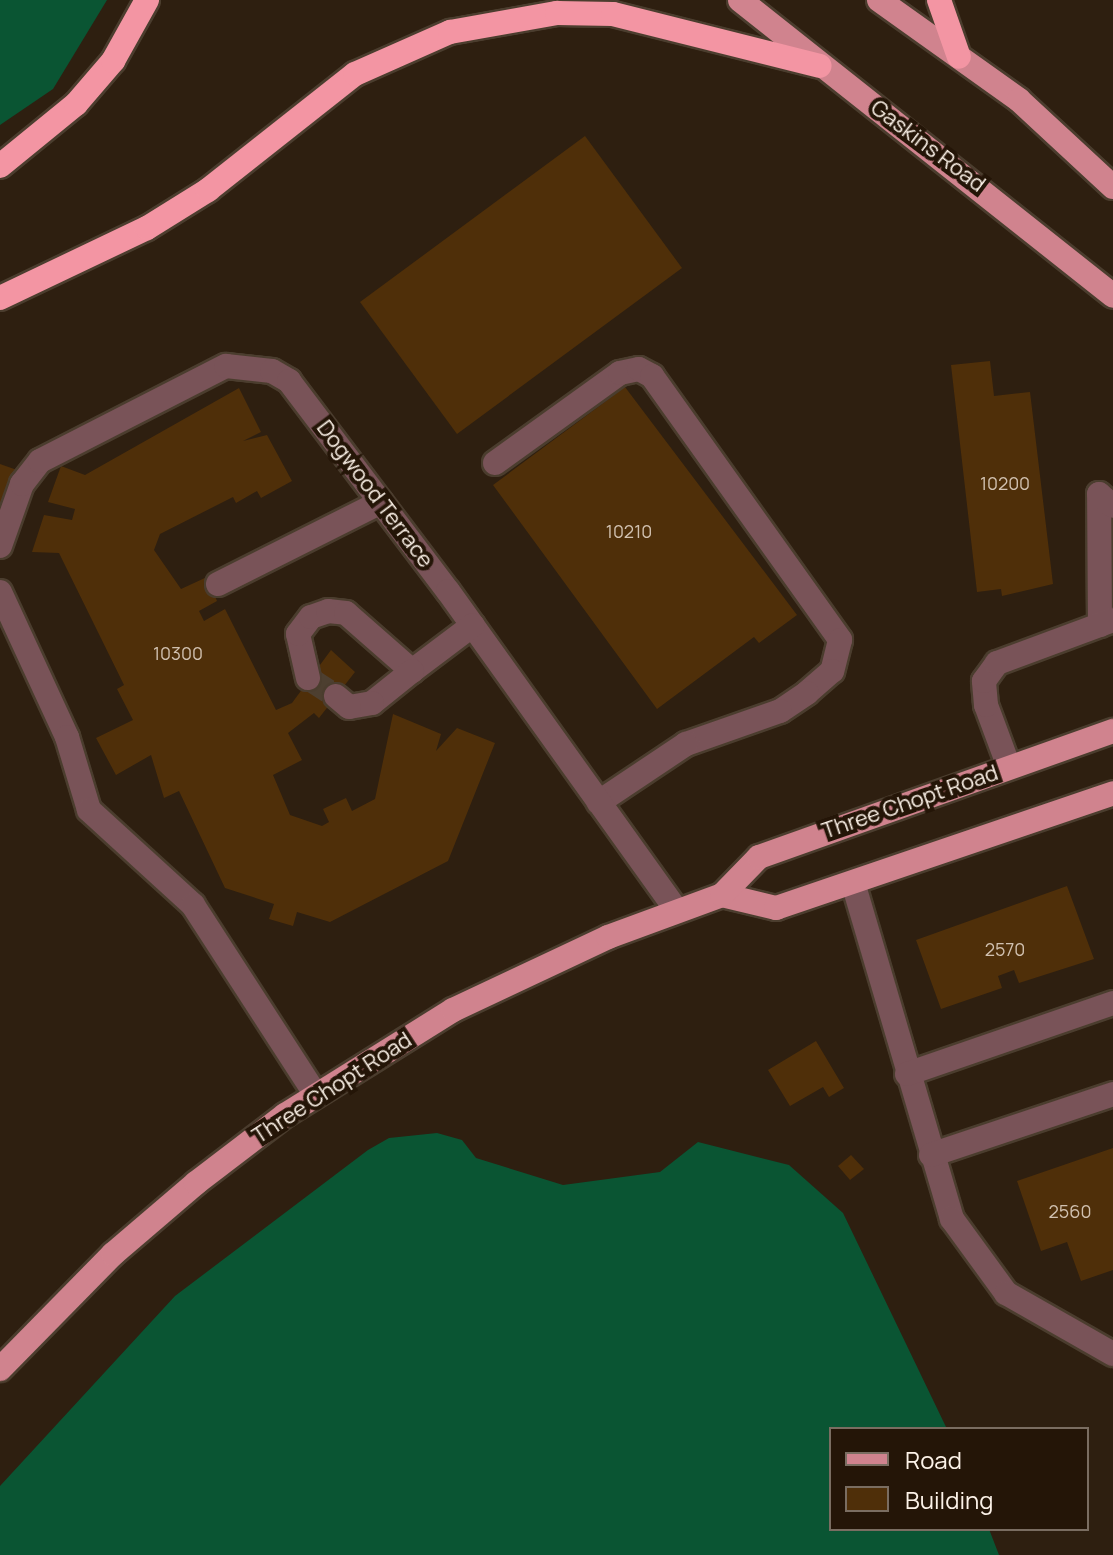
<!DOCTYPE html>
<html>
<head>
<meta charset="utf-8">
<style>
  body { margin:0 }
  #map { position:relative; width:1113px; height:1555px; overflow:hidden; background:#2e1f10; font-family:Manrope,sans-serif }
  div>[style] { position:absolute }
  [style*='--x'] { left:calc(var(--x)*1px); top:calc(var(--y)*1px); width:calc(var(--w)*1px); rotate:calc(var(--a)*1deg) }
  .forest>* { inset:0; background:#0a5533 }
  .building>* { inset:0; background:#4f2f09 }
  .minor-tunnel>* { height:24px; margin-top:-12px; transform-origin:0; background:repeating-linear-gradient(90deg,#4d3f30 0 24px,transparent 0 36px) }
  .roads { filter:drop-shadow(2px 0 #4b3d2e) drop-shadow(-2px 0 #4b3d2e) drop-shadow(0 2px #4b3d2e) drop-shadow(0 -2px #4b3d2e) }
  .minor>* { height:24px; margin:-12px; padding:0 12px; transform-origin:12px; border-radius:12px; background:#795358 }
  .major>* { height:24px; margin:-12px; padding:0 12px; transform-origin:12px; border-radius:12px; background:#d0838e }
  .highway>* { height:24px; margin:-12px; padding:0 12px; transform-origin:12px; border-radius:12px; background:#f395a3 }
  span { translate:-50% -50%; white-space:nowrap; text-align:center; line-height:1.15; -webkit-text-stroke:8px #241507; paint-order:stroke }
  .number-label { font-size:18px; color:#d1c1b0 }
  .number-label span { -webkit-text-stroke-width:0 }
  .street-label { font-size:22px; color:#fcf2e8 }
  .legend { position:absolute; left:829px; top:1427px; width:260px; height:104px; box-sizing:border-box; background:#241507; border:2px solid #7a6d61; margin:0; padding:10px 14px; list-style:none; font-size:24px; color:#fcf2e8 }
  .legend li { display:flex; align-items:center; gap:16px; height:40px }
  .legend b { width:40px; border:2px solid #7a6d61 }
</style>
</head>
<body>
<div id="map">
  <div class="forest">
    <i style="clip-path:polygon(0 0,107px 0,53px 89px,0 125px)"></i>
    <i style="clip-path:polygon(437px 1133px,462px 1140px,476px 1158px,563px 1185px,660px 1172px,698px 1142px,789px 1165px,843px 1213px,947px 1429px,831px 1429px,831px 1529px,989px 1529px,999px 1555px,0 1555px,0 1486px,175px 1296px,368px 1150px,389px 1138px)"></i>
  </div>
  <div class="building">
    <i style="clip-path:polygon(585px 136px,682px 268px,457px 434px,360px 302px)"></i>
    <i style="clip-path:polygon(990px 361px,994px 396px,1030px 392px,1053px 584px,1002px 596px,1001px 589px,977px 592px,951px 365px)"></i>
    <i style="clip-path:polygon(625px 387px,797px 615px,759px 643px,754px 637px,657px 709px,493px 485px)"></i>
    <i style="clip-path:polygon(239px 388px,261px 432px,243px 441px,267px 435px,292px 481px,261px 498px,257px 491px,236px 503px,233px 497px,160px 534px,154px 550px,181px 589px,207px 577px,217px 601px,199px 611px,204px 621px,225px 609px,276px 710px,292px 703px,331px 650px,355px 672px,319px 718px,314px 713px,288px 733px,302px 760px,273px 775px,290px 815px,322px 826px,329px 822px,323px 809px,346px 798px,352px 811px,375px 799px,393px 714px,441px 734px,436px 751px,457px 728px,495px 743px,448px 861px,330px 922px,297px 912px,293px 926px,269px 919px,274px 904px,225px 888px,179px 791px,164px 798px,151px 755px,116px 775px,96px 738px,133px 720px,117px 689px,124px 685px,59px 553px,32px 552px,44px 515px,72px 520px,75px 509px,48px 502px,61px 466px,85px 475px)"></i>
    <i style="clip-path:polygon(0 464px,17px 470px,1px 518px,0 518px)"></i>
    <i style="clip-path:polygon(1067px 886px,1094px 959px,1019px 983px,1014px 970px,998px 976px,1002px 988px,941px 1009px,916px 940px)"></i>
    <i style="clip-path:polygon(816px 1041px,844px 1088px,829px 1097px,823px 1087px,790px 1106px,768px 1070px)"></i>
    <i style="clip-path:polygon(1113px 1148px,1113px 1270px,1081px 1281px,1067px 1242px,1041px 1251px,1017px 1181px)"></i>
    <i style="clip-path:polygon(851px 1155px,864px 1169px,850px 1180px,838px 1166px)"></i>
  </div>
  <div class="minor-tunnel">
    <i style="--x:308;--y:678;--w:33;--a:33"></i>
  </div>
  <div class="roads">
    <div class="minor">
      <i style="--x:495;--y:463;--w:154;--a:-35.8"></i>
      <i style="--x:620;--y:373;--w:19;--a:-12"></i>
      <i style="--x:639;--y:369;--w:15;--a:28"></i>
      <i style="--x:652;--y:376;--w:324;--a:54.5"></i>
      <i style="--x:840;--y:640;--w:32;--a:104"></i>
      <i style="--x:832;--y:671;--w:33;--a:139"></i>
      <i style="--x:807;--y:693;--w:32;--a:146"></i>
      <i style="--x:780;--y:711;--w:100;--a:160.7"></i>
      <i style="--x:686;--y:744;--w:105;--a:146.3"></i>
      <i style="--x:0;--y:546;--w:66;--a:-70.5"></i>
      <i style="--x:22;--y:484;--w:29;--a:-52"></i>
      <i style="--x:40;--y:461;--w:209;--a:-27.1"></i>
      <i style="--x:226;--y:366;--w:46;--a:6.2"></i>
      <i style="--x:272;--y:371;--w:20;--a:30"></i>
      <i style="--x:289;--y:381;--w:263;--a:52.9"></i>
      <i style="--x:448;--y:591;--w:392;--a:54.4"></i>
      <i style="--x:218;--y:584;--w:182;--a:-26.7"></i>
      <i style="--x:0;--y:592;--w:160;--a:65.2"></i>
      <i style="--x:67;--y:737;--w:76;--a:73.2"></i>
      <i style="--x:89;--y:810;--w:141;--a:42.4"></i>
      <i style="--x:193;--y:905;--w:226;--a:57.1"></i>
      <i style="--x:1100;--y:625;--w:131;--a:-90.4"></i>
      <i style="--x:1099;--y:494;--w:18;--a:41"></i>
      <i style="--x:412;--y:671;--w:76;--a:-37"></i>
      <i style="--x:308;--y:678;--w:45;--a:-102.8"></i>
      <i style="--x:298;--y:634;--w:21;--a:-53"></i>
      <i style="--x:311;--y:617;--w:18;--a:-19"></i>
      <i style="--x:328;--y:611;--w:18;--a:6"></i>
      <i style="--x:346;--y:613;--w:88;--a:41.3"></i>
      <i style="--x:412;--y:671;--w:51;--a:141.3"></i>
      <i style="--x:372;--y:703;--w:23;--a:170"></i>
      <i style="--x:349;--y:707;--w:17;--a:-140"></i>
      <i style="--x:1009;--y:767;--w:66;--a:-110.4"></i>
      <i style="--x:986;--y:705;--w:24;--a:-95"></i>
      <i style="--x:984;--y:681;--w:22;--a:-54"></i>
      <i style="--x:997;--y:663;--w:124;--a:-20.3"></i>
      <i style="--x:854;--y:886;--w:347;--a:73.6"></i>
      <i style="--x:952;--y:1219;--w:92;--a:53.9"></i>
      <i style="--x:1006;--y:1293;--w:123;--a:29.7"></i>
      <i style="--x:907;--y:1074;--w:218;--a:-19"></i>
      <i style="--x:931;--y:1155;--w:192;--a:-18.5"></i>
    </div>
    <div class="major">
      <i style="--x:740;--y:0;--w:476;--a:38.4"></i>
      <i style="--x:879;--y:0;--w:172;--a:35.5"></i>
      <i style="--x:1019;--y:100;--w:128;--a:42.8"></i>
      <i style="--x:722;--y:895;--w:56;--a:13.5"></i>
      <i style="--x:776;--y:908;--w:356;--a:-18.8"></i>
      <i style="--x:0;--y:1369;--w:161;--a:-45.5"></i>
      <i style="--x:113;--y:1254;--w:109;--a:-40.5"></i>
      <i style="--x:196;--y:1183;--w:112;--a:-37.4"></i>
      <i style="--x:285;--y:1115;--w:198;--a:-32"></i>
      <i style="--x:453;--y:1010;--w:171;--a:-25.2"></i>
      <i style="--x:608;--y:937;--w:121;--a:-20.2"></i>
      <i style="--x:722;--y:895;--w:53;--a:-45.8"></i>
      <i style="--x:759;--y:857;--w:376;--a:-19.6"></i>
    </div>
    <div class="highway">
      <i style="--x:939;--y:0;--w:60;--a:70.7"></i>
      <i style="--x:0;--y:166;--w:98;--a:-39.2"></i>
      <i style="--x:76;--y:104;--w:57;--a:-49.3"></i>
      <i style="--x:113;--y:61;--w:70;--a:-60.9"></i>
      <i style="--x:0;--y:298;--w:163;--a:-25.5"></i>
      <i style="--x:147;--y:228;--w:72;--a:-31.9"></i>
      <i style="--x:208;--y:190;--w:187;--a:-38.3"></i>
      <i style="--x:355;--y:74;--w:104;--a:-23.9"></i>
      <i style="--x:450;--y:32;--w:109;--a:-10.1"></i>
      <i style="--x:557;--y:13;--w:56;--a:1"></i>
      <i style="--x:613;--y:14;--w:213;--a:14.1"></i>
    </div>
  </div>
  <div class="number-label">
    <span style="left:1005px;top:483px">10200</span>
    <span style="left:629px;top:531px">10210</span>
    <span style="left:178px;top:653px">10300</span>
    <span style="left:1005px;top:949px">2570</span>
    <span style="left:1070px;top:1211px">2560</span>
  </div>
  <div class="street-label">
    <span style="left:928px;top:146px;rotate:37deg">Gaskins Road</span>
    <span style="left:375px;top:494px;rotate:53deg">Dogwood Terrace</span>
    <span style="left:910px;top:802px;rotate:-19deg">Three Chopt Road</span>
    <span style="left:332px;top:1088px;rotate:-33deg">Three Chopt Road</span>
  </div>
  <ul class="legend">
  <li><b style="height:10px;background:#d0838e"></b>Road</li>
  <li><b style="height:22px;background:#4f2f09"></b>Building</li>
  </ul>
</div>
</body>
</html>
